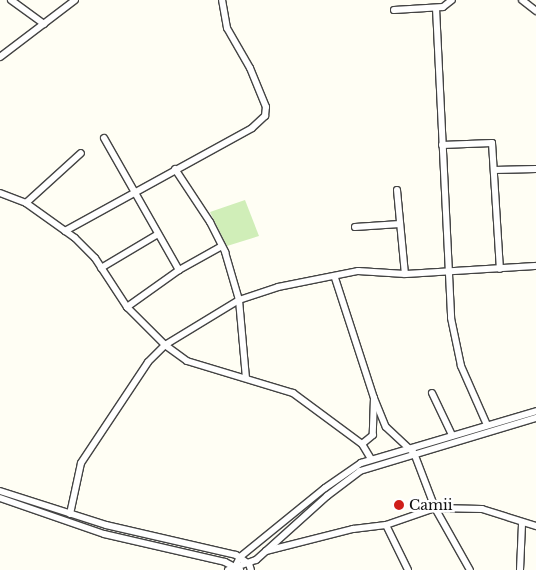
<!DOCTYPE html>
<html>
<head>
<meta charset="utf-8">
<style>
  body { margin:0 }
  #map { position:relative; width:536px; height:570px; overflow:hidden; background:#fffef4; font-family:"Libre Baskerville",serif }
  div>[style] { position:absolute }
  [style*='--x'] { left:calc(var(--x)*1px); top:calc(var(--y)*1px); width:calc(var(--w)*1px); rotate:calc(var(--a)*1deg) }
  .green>* { inset:0; background:#d0eeb8 }
  .roads { filter:drop-shadow(1px 0 #434343) drop-shadow(-1px 0 #434343) drop-shadow(0 1px #434343) drop-shadow(0 -1px #434343) }
  .minor>* { height:6px; margin:-3px; padding:0 3px; transform-origin:3px; border-radius:3px; background:#fff }
  .dots>* { width:14px; height:14px; translate:-50% -50%; box-sizing:border-box; border:2px solid #fff; border-radius:50% }
  span { translate:-50% -50%; white-space:nowrap; text-align:center; line-height:1.15; -webkit-text-stroke:5px #fff; paint-order:stroke }
  .poi-label { font-size:14px; color:#101010 }
  .left { translate:0 -50%; text-align:left }
</style>
</head>
<body>
<div id="map">
  <div class="green">
    <i style="clip-path:polygon(245px 200px,259px 236px,227px 246px,210px 212px)"></i>
  </div>
  <div class="roads">
    <div class="minor">
      <i style="--x:11;--y:0;--w:41;--a:36"></i>
      <i style="--x:522;--y:0;--w:18;--a:38"></i>
      <i style="--x:436;--y:8;--w:310;--a:87.2"></i>
      <i style="--x:451;--y:318;--w:49;--a:78.2"></i>
      <i style="--x:461;--y:366;--w:64;--a:66.2"></i>
      <i style="--x:394;--y:10;--w:49;--a:-3.5"></i>
      <i style="--x:443;--y:7;--w:11;--a:-38"></i>
      <i style="--x:0;--y:57;--w:94;--a:-37.2"></i>
      <i style="--x:104;--y:138;--w:152;--a:60.4"></i>
      <i style="--x:442;--y:145;--w:50;--a:-2.3"></i>
      <i style="--x:492;--y:143;--w:126;--a:86.4"></i>
      <i style="--x:175;--y:169;--w:64;--a:56.6"></i>
      <i style="--x:210;--y:222;--w:34;--a:63"></i>
      <i style="--x:225;--y:252;--w:50;--a:73.7"></i>
      <i style="--x:239;--y:300;--w:78;--a:84.9"></i>
      <i style="--x:494;--y:170;--w:42;--a:-1.4"></i>
      <i style="--x:397;--y:190;--w:84;--a:84.6"></i>
      <i style="--x:0;--y:193;--w:28;--a:21"></i>
      <i style="--x:26;--y:203;--w:60;--a:35.5"></i>
      <i style="--x:75;--y:238;--w:28;--a:45"></i>
      <i style="--x:95;--y:258;--w:59;--a:56.9"></i>
      <i style="--x:127;--y:307;--w:54;--a:45"></i>
      <i style="--x:165;--y:345;--w:27;--a:36"></i>
      <i style="--x:187;--y:361;--w:111;--a:16.8"></i>
      <i style="--x:293;--y:393;--w:86;--a:36.5"></i>
      <i style="--x:362;--y:444;--w:17;--a:59"></i>
      <i style="--x:26;--y:203;--w:74;--a:-42.3"></i>
      <i style="--x:355;--y:227;--w:45;--a:-3.8"></i>
      <i style="--x:65;--y:231;--w:213;--a:-28.8"></i>
      <i style="--x:252;--y:128;--w:18;--a:-43"></i>
      <i style="--x:265;--y:116;--w:9;--a:-84"></i>
      <i style="--x:266;--y:107;--w:42;--a:-112.3"></i>
      <i style="--x:250;--y:68;--w:46;--a:-119.9"></i>
      <i style="--x:227;--y:28;--w:28;--a:-100"></i>
      <i style="--x:101;--y:268;--w:66;--a:-30.8"></i>
      <i style="--x:335;--y:278;--w:126;--a:72"></i>
      <i style="--x:374;--y:398;--w:37;--a:92"></i>
      <i style="--x:373;--y:435;--w:14;--a:141"></i>
      <i style="--x:127;--y:307;--w:64;--a:-35.4"></i>
      <i style="--x:179;--y:270;--w:49;--a:-29.2"></i>
      <i style="--x:432;--y:393;--w:47;--a:64.5"></i>
      <i style="--x:374;--y:398;--w:31;--a:68"></i>
      <i style="--x:386;--y:427;--w:38;--a:43"></i>
      <i style="--x:414;--y:453;--w:59;--a:69.1"></i>
      <i style="--x:435;--y:508;--w:71;--a:60.6"></i>
      <i style="--x:0;--y:491;--w:111;--a:17.8"></i>
      <i style="--x:106;--y:525;--w:133;--a:13"></i>
      <i style="--x:236;--y:555;--w:16;--a:35"></i>
      <i style="--x:249;--y:564;--w:6;--a:72"></i>
      <i style="--x:0;--y:498;--w:110;--a:19.1"></i>
      <i style="--x:104;--y:534;--w:124;--a:13"></i>
      <i style="--x:225;--y:562;--w:17;--a:28"></i>
      <i style="--x:70;--y:514;--w:52;--a:-77.8"></i>
      <i style="--x:81;--y:463;--w:121;--a:-56.4"></i>
      <i style="--x:148;--y:362;--w:24;--a:-45"></i>
      <i style="--x:165;--y:345;--w:87;--a:-31.3"></i>
      <i style="--x:239;--y:300;--w:41;--a:-18.4"></i>
      <i style="--x:278;--y:287;--w:82;--a:-11.3"></i>
      <i style="--x:358;--y:271;--w:47;--a:3.7"></i>
      <i style="--x:405;--y:274;--w:131;--a:-3.5"></i>
      <i style="--x:386;--y:525;--w:50;--a:63.9"></i>
      <i style="--x:266;--y:551;--w:90;--a:-14.2"></i>
      <i style="--x:353;--y:529;--w:33;--a:-7"></i>
      <i style="--x:386;--y:525;--w:52;--a:-19.1"></i>
      <i style="--x:435;--y:508;--w:47;--a:1.2"></i>
      <i style="--x:482;--y:509;--w:57;--a:17.5"></i>
      <i style="--x:236;--y:565;--w:9;--a:-63"></i>
      <i style="--x:240;--y:557;--w:109;--a:-39.1"></i>
      <i style="--x:325;--y:488;--w:44;--a:-34.8"></i>
      <i style="--x:361;--y:463;--w:183;--a:-16.5"></i>
      <i style="--x:228;--y:570;--w:30;--a:-20"></i>
      <i style="--x:256;--y:560;--w:96;--a:-42"></i>
      <i style="--x:327;--y:496;--w:41;--a:-37.1"></i>
      <i style="--x:360;--y:471;--w:184;--a:-16.8"></i>
      <i style="--x:520;--y:570;--w:46;--a:-87.5"></i>
    </div>
  </div>
  <div class="dots">
    <i style="left:399px;top:505px;background:#cf1e19"></i>
  </div>
  <div class="poi-label">
    <span class="left" style="left:409px;top:505px">Camii</span>
  </div>
</div>
</body>
</html>
